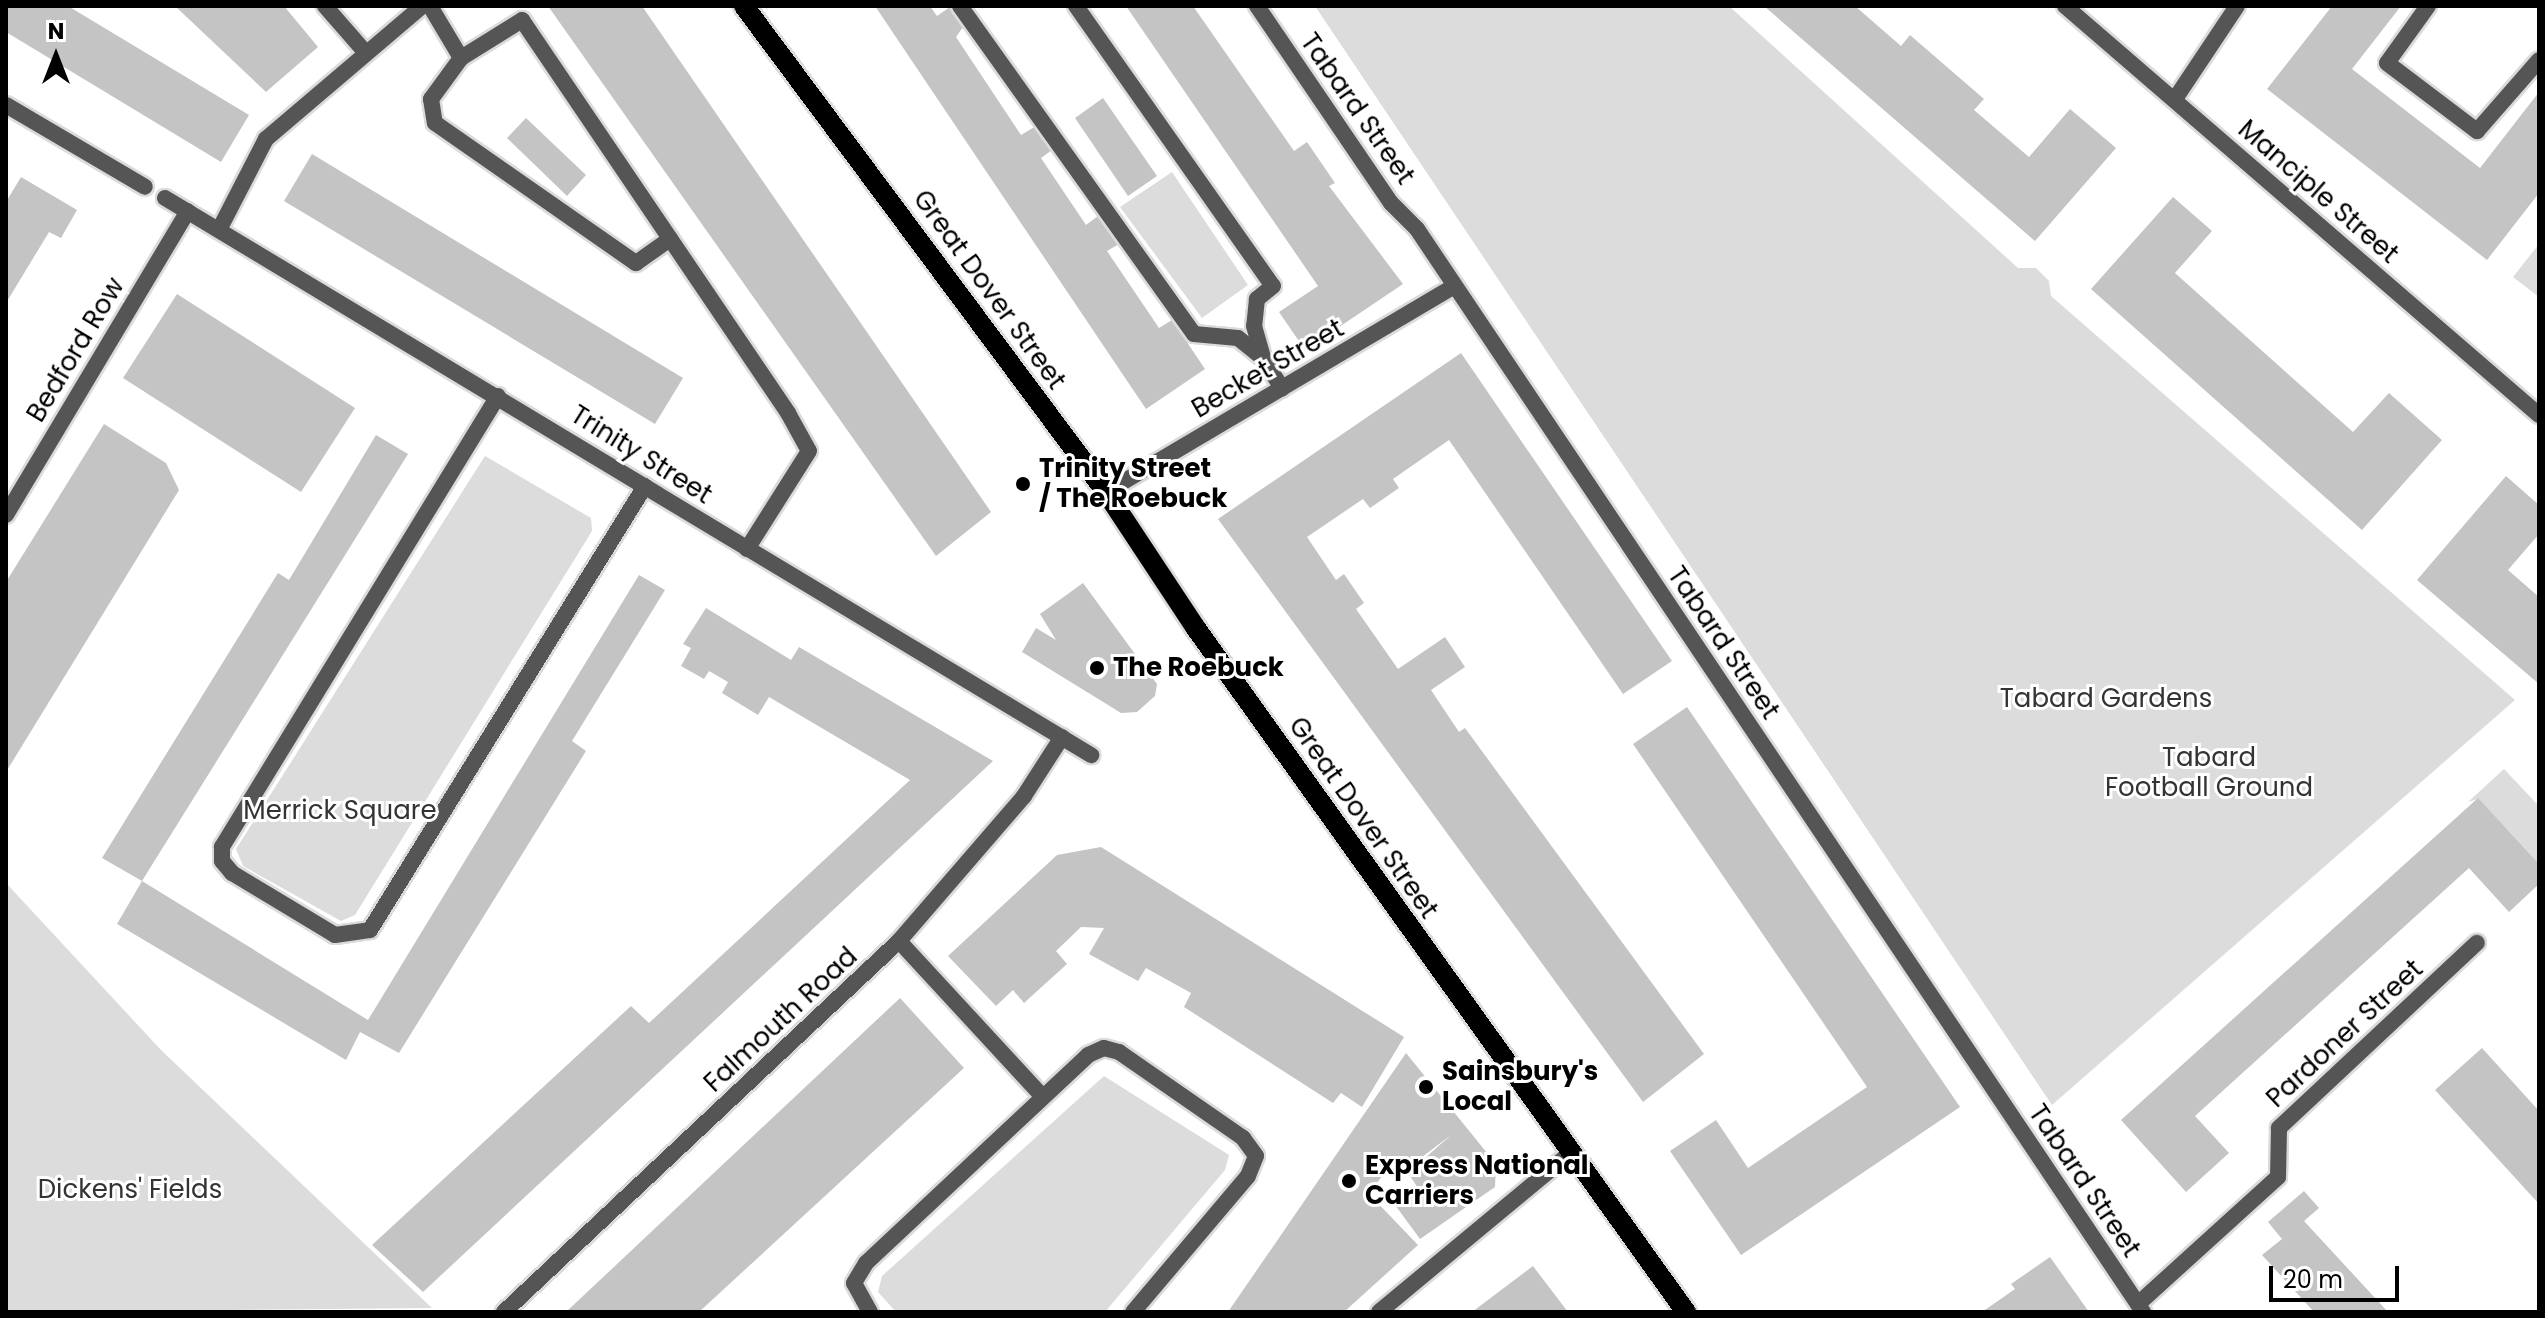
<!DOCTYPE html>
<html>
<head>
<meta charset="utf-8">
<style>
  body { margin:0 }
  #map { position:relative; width:2545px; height:1318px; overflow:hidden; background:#fff; font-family:Poppins,sans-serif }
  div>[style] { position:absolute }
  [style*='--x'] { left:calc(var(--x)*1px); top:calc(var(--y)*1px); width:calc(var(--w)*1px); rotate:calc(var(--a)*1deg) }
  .green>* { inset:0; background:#dcdcdc }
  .building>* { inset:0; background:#c4c4c4 }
  .roads { filter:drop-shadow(2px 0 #dbdbdb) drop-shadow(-2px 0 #dbdbdb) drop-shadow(0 2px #dbdbdb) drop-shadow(0 -2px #dbdbdb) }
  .service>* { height:16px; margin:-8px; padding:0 8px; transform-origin:8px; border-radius:8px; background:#555 }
  .minor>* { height:16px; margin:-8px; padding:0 8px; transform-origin:8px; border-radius:8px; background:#555 }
  .primary>* { height:20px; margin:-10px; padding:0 10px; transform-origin:10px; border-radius:10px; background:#000 }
  .dots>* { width:22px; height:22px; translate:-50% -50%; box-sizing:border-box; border:4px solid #fff; border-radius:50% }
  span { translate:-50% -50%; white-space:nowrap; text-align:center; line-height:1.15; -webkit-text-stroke:6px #fff; paint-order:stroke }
  .street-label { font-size:26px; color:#000 }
  .poi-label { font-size:26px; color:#000; font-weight:700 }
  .left { translate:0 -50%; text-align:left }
  .park-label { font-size:26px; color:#333 }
  .frame { position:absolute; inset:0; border:8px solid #000; pointer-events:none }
  .north { position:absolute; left:16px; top:16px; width:80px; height:80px; -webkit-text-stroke:6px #fff; paint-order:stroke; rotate:0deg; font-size:22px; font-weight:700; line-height:32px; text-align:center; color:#000 }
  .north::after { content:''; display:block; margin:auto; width:28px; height:36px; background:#000; clip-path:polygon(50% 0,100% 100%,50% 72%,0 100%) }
  .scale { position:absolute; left:2269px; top:1266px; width:130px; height:36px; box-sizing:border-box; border:4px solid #000; border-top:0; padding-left:10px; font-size:24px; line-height:28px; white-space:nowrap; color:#000; -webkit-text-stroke:6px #fff; paint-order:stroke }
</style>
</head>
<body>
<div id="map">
  <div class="green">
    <i style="clip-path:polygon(1315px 6px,1729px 6px,2018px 268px,2036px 268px,2049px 281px,2051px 296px,2515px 700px,2052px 1105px)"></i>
    <i style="clip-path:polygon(1172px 172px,1248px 285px,1202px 318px,1120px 207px)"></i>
    <i style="clip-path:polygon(2539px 244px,2539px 297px,2513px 277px)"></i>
    <i style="clip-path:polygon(485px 456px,591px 518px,592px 531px,355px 915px,341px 921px,243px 866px,236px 849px)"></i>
    <i style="clip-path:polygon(2504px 769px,2539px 806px,2539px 864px,2478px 799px,2468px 802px)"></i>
    <i style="clip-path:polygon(6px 883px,161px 1050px,432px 1308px,6px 1312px)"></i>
    <i style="clip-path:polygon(1104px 1076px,1229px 1155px,1225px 1170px,1105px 1312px,896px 1312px,878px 1292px,882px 1276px)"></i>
  </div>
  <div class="building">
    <i style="clip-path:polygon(6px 6px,68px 6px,249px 115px,221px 162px,6px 32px)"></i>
    <i style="clip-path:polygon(175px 6px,284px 6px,318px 47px,266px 92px)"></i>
    <i style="clip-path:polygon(548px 6px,642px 6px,991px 512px,936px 556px)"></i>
    <i style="clip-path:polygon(875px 6px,930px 6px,937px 16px,950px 7px,963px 27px,956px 37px,1021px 135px,1036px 126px,1052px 150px,1041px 158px,1086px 225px,1098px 216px,1119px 244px,1107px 251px,1159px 328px,1172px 320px,1205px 369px,1146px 409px)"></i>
    <i style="clip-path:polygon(1126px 6px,1193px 6px,1294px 151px,1307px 142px,1335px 183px,1329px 186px,1403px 284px,1305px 350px,1279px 312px,1318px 286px)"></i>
    <i style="clip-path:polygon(1764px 6px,1855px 6px,1901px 46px,1910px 35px,1984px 99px,1974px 110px,2029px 157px,2070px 109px,2116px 148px,2035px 241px)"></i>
    <i style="clip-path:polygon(2332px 6px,2401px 6px,2352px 69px,2480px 168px,2539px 92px,2539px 193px,2487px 260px,2267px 89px)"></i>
    <i style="clip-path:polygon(1103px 98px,1157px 176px,1128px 196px,1075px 118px)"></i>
    <i style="clip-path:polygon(526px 118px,586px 175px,567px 196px,507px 138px)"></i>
    <i style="clip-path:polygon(312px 154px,683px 378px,655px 424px,284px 201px)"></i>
    <i style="clip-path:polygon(21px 177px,77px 210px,61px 238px,49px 232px,6px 303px,6px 202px)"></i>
    <i style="clip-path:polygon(2173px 197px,2212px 231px,2175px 273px,2353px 432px,2389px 393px,2442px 440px,2362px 530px,2091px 289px)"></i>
    <i style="clip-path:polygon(177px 294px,355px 408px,301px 492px,123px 378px)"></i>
    <i style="clip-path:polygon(1461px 353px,1672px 661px,1623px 694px,1449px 440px,1393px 479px,1399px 488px,1370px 508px,1363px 499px,1307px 537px,1336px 580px,1344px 574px,1364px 603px,1356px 609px,1398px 669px,1445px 637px,1465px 667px,1431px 690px,1459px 732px,1465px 728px,1704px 1054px,1643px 1102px,1218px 519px)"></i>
    <i style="clip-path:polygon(104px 424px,166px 463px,179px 490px,6px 772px,6px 582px)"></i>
    <i style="clip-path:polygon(376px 435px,408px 454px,142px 881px,102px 858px,278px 573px,289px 580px)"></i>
    <i style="clip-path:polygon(2506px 476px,2539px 505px,2539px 534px,2508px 570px,2539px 597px,2539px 684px,2417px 580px)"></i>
    <i style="clip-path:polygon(639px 575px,665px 590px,572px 741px,586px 751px,399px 1053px,360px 1032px,346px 1060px,117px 924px,142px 881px,368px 1020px)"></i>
    <i style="clip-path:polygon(1083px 583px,1157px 684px,1155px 696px,1137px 712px,1121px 713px,1022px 652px,1036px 628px,1056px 640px,1040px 614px)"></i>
    <i style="clip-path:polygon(706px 608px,791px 660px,799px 647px,993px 761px,423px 1292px,372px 1245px,631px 1006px,649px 1023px,910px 780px,769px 697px,758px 715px,722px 693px,728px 682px,709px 671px,704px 679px,681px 666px,691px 648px,683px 644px)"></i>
    <i style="clip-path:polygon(1687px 707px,1960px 1107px,1741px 1255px,1670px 1151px,1716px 1120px,1748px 1168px,1867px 1087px,1633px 744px)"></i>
    <i style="clip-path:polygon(2478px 798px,2539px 864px,2539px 884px,2509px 912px,2469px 868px,2195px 1116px,2229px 1153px,2186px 1192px,2121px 1120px)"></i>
    <i style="clip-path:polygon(1101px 847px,1404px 1037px,1362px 1107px,1341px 1093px,1333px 1103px,1184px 1007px,1191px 993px,1146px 968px,1138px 981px,1089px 954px,1104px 928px,1081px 927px,1056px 951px,1067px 964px,1024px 1003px,1013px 990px,996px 1006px,948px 956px,1057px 855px)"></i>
    <i style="clip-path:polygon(900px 998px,964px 1068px,699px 1312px,566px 1312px)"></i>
    <i style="clip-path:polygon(2482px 1048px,2539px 1111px,2539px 1204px,2435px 1090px)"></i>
    <i style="clip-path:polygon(1406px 1053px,1496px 1164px,1495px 1187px,1420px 1239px,1395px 1205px,1418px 1188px,1408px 1173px,1451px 1135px,1409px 1167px,1396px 1157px,1369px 1194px,1418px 1245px,1344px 1312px,1228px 1312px)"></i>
    <i style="clip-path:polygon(2304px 1191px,2319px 1208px,2304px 1221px,2388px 1312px,2314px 1312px,2262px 1255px,2282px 1239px,2268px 1222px)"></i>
    <i style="clip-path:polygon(2050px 1257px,2089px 1312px,1982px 1312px,2015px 1289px,2011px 1284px)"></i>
    <i style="clip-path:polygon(1533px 1266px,1568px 1312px,1472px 1312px)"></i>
  </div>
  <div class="roads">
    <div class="service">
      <i style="--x:430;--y:6;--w:61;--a:59.2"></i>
      <i style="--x:461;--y:58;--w:72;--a:-31.9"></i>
      <i style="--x:522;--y:20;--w:475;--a:55.9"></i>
      <i style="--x:788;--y:413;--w:43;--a:61.1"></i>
      <i style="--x:809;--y:451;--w:116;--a:122.3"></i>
      <i style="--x:960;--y:6;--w:403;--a:54.5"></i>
      <i style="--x:1194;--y:334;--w:44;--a:5.2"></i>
      <i style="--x:1238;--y:338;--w:32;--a:39"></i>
      <i style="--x:1263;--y:358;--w:36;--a:58"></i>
      <i style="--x:1076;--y:6;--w:342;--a:54.9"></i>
      <i style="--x:1273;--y:286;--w:21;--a:141"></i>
      <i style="--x:1257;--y:299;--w:27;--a:96"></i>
      <i style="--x:1254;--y:326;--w:32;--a:74"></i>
      <i style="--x:2428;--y:6;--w:70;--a:125.7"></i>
      <i style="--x:2387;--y:63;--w:113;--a:37.1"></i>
      <i style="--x:2477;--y:131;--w:94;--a:-48.9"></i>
      <i style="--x:461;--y:58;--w:51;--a:126.2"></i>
      <i style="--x:431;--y:99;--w:24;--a:81"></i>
      <i style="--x:435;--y:123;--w:245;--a:34.9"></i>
      <i style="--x:636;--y:263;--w:42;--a:-35.2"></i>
      <i style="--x:6;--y:515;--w:354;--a:-59.1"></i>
      <i style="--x:899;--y:941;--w:212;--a:47.3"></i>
      <i style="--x:870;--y:1312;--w:33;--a:-119"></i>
      <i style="--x:854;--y:1283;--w:23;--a:-59"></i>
      <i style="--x:866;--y:1263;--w:304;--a:-43.1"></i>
      <i style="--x:1088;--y:1055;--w:17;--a:-24"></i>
      <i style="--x:1104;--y:1048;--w:16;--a:15"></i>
      <i style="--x:1119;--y:1052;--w:151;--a:34.7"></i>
      <i style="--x:1243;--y:1138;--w:22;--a:54"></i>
      <i style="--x:1256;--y:1156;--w:22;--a:112"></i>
      <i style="--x:1248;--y:1176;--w:178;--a:130.2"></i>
    </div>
    <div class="minor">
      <i style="--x:325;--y:6;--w:62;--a:48.9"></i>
      <i style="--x:1257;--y:6;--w:238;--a:55.8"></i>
      <i style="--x:1391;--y:203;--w:37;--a:45"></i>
      <i style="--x:1417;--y:229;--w:1304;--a:56.16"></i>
      <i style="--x:2065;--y:6;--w:626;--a:40.79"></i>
      <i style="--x:2175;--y:99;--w:112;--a:-56.3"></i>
      <i style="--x:6;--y:105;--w:161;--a:30.5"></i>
      <i style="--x:165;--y:198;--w:1081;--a:31.03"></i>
      <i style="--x:220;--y:228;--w:100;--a:-62.7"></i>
      <i style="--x:266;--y:139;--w:205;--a:-40.4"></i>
      <i style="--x:498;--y:396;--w:529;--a:121.47"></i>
      <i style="--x:222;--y:847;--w:14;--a:90"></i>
      <i style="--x:222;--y:861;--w:16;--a:50"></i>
      <i style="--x:232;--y:873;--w:120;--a:31"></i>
      <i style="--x:335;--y:935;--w:35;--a:-8"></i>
      <i style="--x:370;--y:930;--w:522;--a:-58.23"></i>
      <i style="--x:1106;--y:492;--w:403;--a:-30.6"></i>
      <i style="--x:2138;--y:1304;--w:189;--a:-42.2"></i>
      <i style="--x:2278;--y:1177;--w:49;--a:-88.8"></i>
      <i style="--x:2279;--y:1128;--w:271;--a:-43.1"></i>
      <i style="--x:504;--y:1312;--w:542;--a:-43.21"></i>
      <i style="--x:899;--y:941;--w:191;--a:-49.2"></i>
      <i style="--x:1024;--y:796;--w:70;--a:-57.2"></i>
      <i style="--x:1379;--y:1312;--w:247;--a:-39.7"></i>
    </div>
    <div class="primary">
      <i style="--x:744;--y:6;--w:606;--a:53.32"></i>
      <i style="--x:1106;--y:492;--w:162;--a:56.6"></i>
      <i style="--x:1195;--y:627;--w:843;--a:54.37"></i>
    </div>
  </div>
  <div class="dots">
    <i style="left:1023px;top:484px;background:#000"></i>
    <i style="left:1097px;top:668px;background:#000"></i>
    <i style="left:1426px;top:1087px;background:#000"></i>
    <i style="left:1349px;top:1181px;background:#000"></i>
  </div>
  <div class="street-label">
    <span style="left:1357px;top:109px;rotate:55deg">Tabard Street</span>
    <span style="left:2318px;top:192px;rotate:41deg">Manciple Street</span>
    <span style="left:989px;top:290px;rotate:54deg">Great Dover Street</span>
    <span style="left:76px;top:350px;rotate:-59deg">Bedford Row</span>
    <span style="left:1268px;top:369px;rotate:-30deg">Becket Street</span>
    <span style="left:641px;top:455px;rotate:32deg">Trinity Street</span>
    <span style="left:1723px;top:643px;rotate:56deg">Tabard Street</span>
    <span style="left:1363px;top:818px;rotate:55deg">Great Dover Street</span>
    <span style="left:781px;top:1020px;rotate:-43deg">Falmouth Road</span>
    <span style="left:2345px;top:1034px;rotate:-43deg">Pardoner Street</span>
    <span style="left:2084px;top:1181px;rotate:56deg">Tabard Street</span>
  </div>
  <div class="poi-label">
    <span class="left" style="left:1039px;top:484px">Trinity Street<br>/ The Roebuck</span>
    <span class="left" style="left:1113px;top:668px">The Roebuck</span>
    <span class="left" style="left:1442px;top:1087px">Sainsbury's<br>Local</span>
    <span class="left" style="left:1365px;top:1181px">Express National<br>Carriers</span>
  </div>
  <div class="park-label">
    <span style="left:2106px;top:699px">Tabard Gardens</span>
    <span style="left:2209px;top:773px">Tabard<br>Football Ground</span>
    <span style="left:340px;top:811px">Merrick Square</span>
    <span style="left:130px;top:1190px">Dickens' Fields</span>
  </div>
  <div class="frame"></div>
  <div class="north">N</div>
  <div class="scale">20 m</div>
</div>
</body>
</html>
